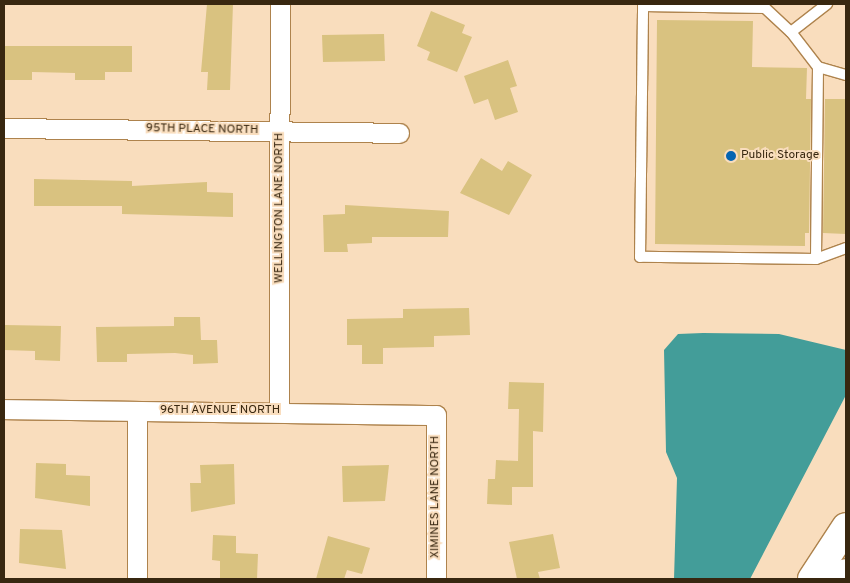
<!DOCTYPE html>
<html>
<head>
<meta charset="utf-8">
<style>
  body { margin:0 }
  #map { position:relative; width:850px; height:583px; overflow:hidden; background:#f9ddbd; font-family:Overpass,sans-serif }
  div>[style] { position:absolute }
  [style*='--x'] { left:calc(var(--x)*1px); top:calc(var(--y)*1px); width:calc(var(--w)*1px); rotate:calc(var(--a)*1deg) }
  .water>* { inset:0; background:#439d99 }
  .building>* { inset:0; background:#d9c280 }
  .roads { filter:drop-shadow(1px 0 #ae834d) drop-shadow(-1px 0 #ae834d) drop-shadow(0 1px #ae834d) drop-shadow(0 -1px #ae834d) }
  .service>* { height:10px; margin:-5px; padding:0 5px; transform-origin:5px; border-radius:5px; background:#fff }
  .minor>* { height:19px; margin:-9.5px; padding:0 9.5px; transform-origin:9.5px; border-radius:9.5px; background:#fff }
  .motorway>* { height:28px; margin:-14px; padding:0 14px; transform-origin:14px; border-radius:14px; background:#fff }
  .dots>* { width:14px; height:14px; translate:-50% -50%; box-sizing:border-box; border:2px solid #f9ddbd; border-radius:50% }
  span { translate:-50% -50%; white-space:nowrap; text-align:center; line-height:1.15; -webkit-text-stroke:4px #f9ddbd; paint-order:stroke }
  .street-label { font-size:12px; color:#382710 }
  .poi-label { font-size:12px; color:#382710 }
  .left { translate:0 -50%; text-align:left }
  .frame { position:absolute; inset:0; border:5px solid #382710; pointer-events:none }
</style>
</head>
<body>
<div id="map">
  <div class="water">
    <i style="clip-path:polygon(703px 333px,779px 334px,846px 350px,846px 395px,750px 579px,674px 579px,677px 478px,666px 452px,664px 350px,678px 334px)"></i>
  </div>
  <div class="building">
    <i style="clip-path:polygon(207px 4px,233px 4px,230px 90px,207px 90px,208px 72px,201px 72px)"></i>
    <i style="clip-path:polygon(431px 11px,465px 25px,462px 33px,472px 37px,457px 72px,427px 60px,430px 52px,417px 46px)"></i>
    <i style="clip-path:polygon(657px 20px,753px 21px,752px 67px,807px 68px,806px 99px,811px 99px,809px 233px,805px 233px,805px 246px,655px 244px)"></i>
    <i style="clip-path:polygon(384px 34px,385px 61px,323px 62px,322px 35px)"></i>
    <i style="clip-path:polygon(4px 46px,132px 46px,132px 72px,105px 72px,105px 80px,75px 80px,75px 73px,32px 72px,32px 80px,4px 80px)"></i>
    <i style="clip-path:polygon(508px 60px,517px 86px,510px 88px,518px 112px,495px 120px,488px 99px,474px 104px,464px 76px)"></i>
    <i style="clip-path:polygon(825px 99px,846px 99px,846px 234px,823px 233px)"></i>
    <i style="clip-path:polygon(481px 158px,502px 171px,508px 161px,532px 175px,509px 215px,460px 193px)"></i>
    <i style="clip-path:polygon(34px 179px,132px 181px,132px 186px,207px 182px,207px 192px,233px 193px,233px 217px,122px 214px,122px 206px,34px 206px)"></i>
    <i style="clip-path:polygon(345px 205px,449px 211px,448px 237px,372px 237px,372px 243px,347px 244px,348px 252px,324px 252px,323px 215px,345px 214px)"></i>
    <i style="clip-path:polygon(469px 308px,470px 335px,434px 336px,434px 347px,383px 348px,383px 364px,362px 364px,362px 345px,347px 345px,347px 319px,403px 318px,403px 309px)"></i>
    <i style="clip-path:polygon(174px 317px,200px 317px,201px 340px,217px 340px,218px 363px,193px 364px,193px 355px,175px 353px,127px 354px,127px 362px,97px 362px,96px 327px,174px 326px)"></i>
    <i style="clip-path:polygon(5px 325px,61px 326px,60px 361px,35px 360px,35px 351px,4px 350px)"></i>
    <i style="clip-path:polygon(509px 382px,544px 383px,543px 432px,533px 431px,533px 487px,512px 487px,512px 505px,487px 504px,488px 479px,495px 479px,496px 460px,518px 461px,519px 409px,508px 409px)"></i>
    <i style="clip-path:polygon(36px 463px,66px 464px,66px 475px,90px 476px,90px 506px,35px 498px)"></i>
    <i style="clip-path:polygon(234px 464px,235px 504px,191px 512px,190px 483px,201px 483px,200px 465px)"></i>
    <i style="clip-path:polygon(389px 465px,385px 501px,343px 502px,342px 466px)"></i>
    <i style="clip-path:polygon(20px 529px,62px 530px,66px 569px,19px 563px)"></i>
    <i style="clip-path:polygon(553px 534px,560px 568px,538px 572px,540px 579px,517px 579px,509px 542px)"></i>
    <i style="clip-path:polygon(213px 535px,236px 536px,236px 553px,258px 554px,257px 579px,220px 579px,220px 561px,212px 560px)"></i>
    <i style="clip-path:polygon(328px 536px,370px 548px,362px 574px,347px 570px,344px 579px,316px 579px)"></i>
  </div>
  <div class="roads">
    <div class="service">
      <i style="--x:791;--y:32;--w:44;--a:52.4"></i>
      <i style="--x:818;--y:67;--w:29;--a:16"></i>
      <i style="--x:818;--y:67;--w:192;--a:90.6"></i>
      <i style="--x:816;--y:259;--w:176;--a:-179.3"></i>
      <i style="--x:640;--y:257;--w:251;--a:-89.3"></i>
      <i style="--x:643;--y:6;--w:122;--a:0.9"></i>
      <i style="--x:765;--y:8;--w:35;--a:43"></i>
      <i style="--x:791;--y:32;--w:46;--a:-37.9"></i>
      <i style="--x:816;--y:259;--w:32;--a:-20"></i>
    </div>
    <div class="minor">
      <i style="--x:4;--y:128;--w:395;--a:0.7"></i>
      <i style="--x:4;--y:409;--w:432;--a:0.8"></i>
      <i style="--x:436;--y:415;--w:164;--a:90"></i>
      <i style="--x:279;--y:412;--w:408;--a:-89.9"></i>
      <i style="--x:137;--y:579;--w:168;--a:-90"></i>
    </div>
    <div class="motorway">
      <i style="--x:812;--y:579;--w:62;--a:-56.8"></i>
      <i style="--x:842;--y:579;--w:7;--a:-56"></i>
    </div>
  </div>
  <div class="dots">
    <i style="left:731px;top:156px;background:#0464b1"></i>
  </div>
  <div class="street-label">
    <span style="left:202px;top:130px;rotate:1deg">95TH PLACE NORTH</span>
    <span style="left:280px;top:208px;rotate:-90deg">WELLINGTON LANE NORTH</span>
    <span style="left:220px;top:411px">96TH AVENUE NORTH</span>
    <span style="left:436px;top:497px;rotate:-90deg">XIMINES LANE NORTH</span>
  </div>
  <div class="poi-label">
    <span class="left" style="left:741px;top:156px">Public Storage</span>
  </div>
  <div class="frame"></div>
</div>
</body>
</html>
